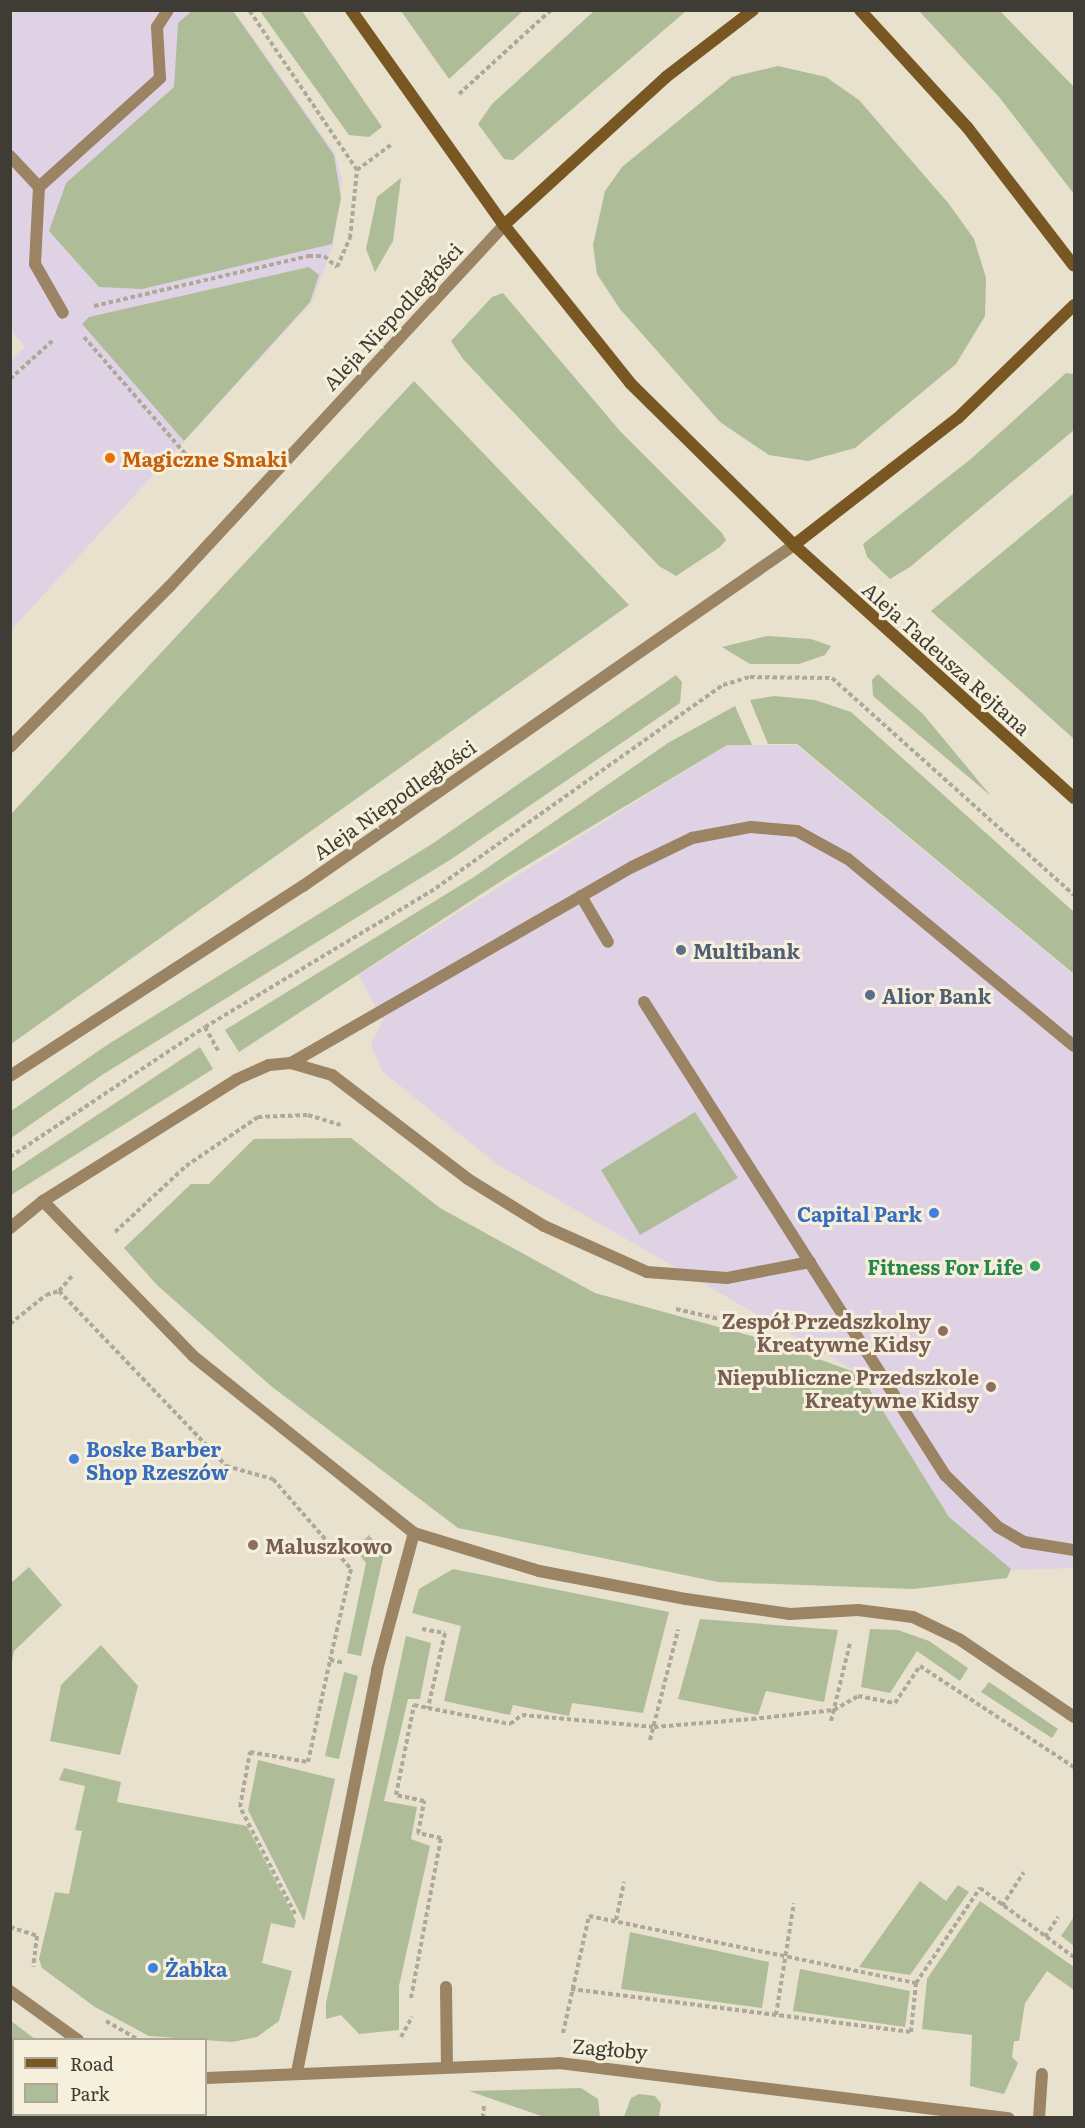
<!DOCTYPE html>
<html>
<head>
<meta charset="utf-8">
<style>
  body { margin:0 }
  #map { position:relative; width:1085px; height:2128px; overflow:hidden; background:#e7e1ce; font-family:Literata,serif }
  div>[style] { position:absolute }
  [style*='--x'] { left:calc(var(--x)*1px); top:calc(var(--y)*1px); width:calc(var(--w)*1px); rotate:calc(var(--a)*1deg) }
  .commercial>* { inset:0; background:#e0d2e5 }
  .green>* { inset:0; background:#aebd97 }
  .stream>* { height:15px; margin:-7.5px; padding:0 7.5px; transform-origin:7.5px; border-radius:7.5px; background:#8ea8cb }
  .path>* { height:4px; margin-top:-2px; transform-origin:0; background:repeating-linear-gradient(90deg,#ada99a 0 4.5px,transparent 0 7.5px) }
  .service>* { height:12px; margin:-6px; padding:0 6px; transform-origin:6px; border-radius:6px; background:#9b8464 }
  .pedestrian>* { height:12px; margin:-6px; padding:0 6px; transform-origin:6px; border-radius:6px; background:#9b8464 }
  .minor>* { height:12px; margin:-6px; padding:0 6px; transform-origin:6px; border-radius:6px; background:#9b8464 }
  .tertiary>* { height:12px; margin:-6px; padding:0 6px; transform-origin:6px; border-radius:6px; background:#9b8464 }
  .secondary>* { height:12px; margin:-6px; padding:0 6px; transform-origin:6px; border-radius:6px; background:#785723 }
  .dots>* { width:16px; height:16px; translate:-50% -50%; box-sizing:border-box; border:3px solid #f5efdb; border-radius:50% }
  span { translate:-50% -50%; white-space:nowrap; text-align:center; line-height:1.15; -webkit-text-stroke:6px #f5efdb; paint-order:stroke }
  .street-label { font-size:20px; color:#3e3c34 }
  .food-label { font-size:20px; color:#c56008; font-weight:700 }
  .left { translate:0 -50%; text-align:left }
  .service-label { font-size:20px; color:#4e5e75; font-weight:700 }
  .shop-label { font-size:20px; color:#366cbe; font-weight:700 }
  .right { translate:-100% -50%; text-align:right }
  .leisure-label { font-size:20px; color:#27864d; font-weight:700 }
  .education-label { font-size:20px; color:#785e54; font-weight:700 }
  .frame { position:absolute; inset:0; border:12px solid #3e3c34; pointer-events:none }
  .legend { position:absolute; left:12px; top:2038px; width:195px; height:78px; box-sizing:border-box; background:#f5efdb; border:2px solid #aca798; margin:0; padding:8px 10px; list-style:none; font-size:18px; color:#3e3c34 }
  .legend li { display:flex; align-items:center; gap:12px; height:30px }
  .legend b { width:30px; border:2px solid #aca798 }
</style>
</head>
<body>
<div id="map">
  <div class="commercial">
    <i style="clip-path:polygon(11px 11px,234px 11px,335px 153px,342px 180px,333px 245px,312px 302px,11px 630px,11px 360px,25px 347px,11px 330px)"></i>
    <i style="clip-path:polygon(727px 745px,796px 745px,1074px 975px,1074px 1568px,1012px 1570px,949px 1518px,860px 1374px,498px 1165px,382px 1071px,371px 1045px,383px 1019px,358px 975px)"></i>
  </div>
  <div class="green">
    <i style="clip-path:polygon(193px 10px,233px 11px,334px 155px,341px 198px,332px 244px,142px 289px,99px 287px,49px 231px,66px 183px,174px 87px,178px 23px)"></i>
    <i style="clip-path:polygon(595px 10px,686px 11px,513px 160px,504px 159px,478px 124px,492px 104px)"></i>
    <i style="clip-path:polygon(260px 11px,302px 11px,382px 127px,369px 137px,349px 135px)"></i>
    <i style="clip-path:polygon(401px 11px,523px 11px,449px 79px)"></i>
    <i style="clip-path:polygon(919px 11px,1000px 11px,1074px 87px,1074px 194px,999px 97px)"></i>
    <i style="clip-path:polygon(778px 66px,826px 77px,859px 100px,949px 204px,974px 239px,986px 278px,985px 316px,956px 364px,855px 448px,808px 461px,769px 455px,720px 422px,620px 309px,597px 274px,593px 245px,605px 191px,622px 167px,732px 77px)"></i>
    <i style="clip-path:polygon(401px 178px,393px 241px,375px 272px,366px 249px,377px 197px)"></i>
    <i style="clip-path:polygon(309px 267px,319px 275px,310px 302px,184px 441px,82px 324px,89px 317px)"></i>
    <i style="clip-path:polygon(503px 293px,620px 431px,722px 533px,726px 540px,720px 547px,676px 576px,659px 566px,463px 359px,451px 341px,492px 297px)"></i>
    <i style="clip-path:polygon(1066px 373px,1074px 374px,1074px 430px,910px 567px,890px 579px,867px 557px,863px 544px,972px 458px)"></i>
    <i style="clip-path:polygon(414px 381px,629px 605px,11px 1044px,11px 814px)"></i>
    <i style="clip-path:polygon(1074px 493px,1074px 739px,931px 611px)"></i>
    <i style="clip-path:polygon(767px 636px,811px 639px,831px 646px,825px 655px,799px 664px,750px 664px,722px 647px)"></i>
    <i style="clip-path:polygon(878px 674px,923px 714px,991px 796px,873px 696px,872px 680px)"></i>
    <i style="clip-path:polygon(676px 675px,682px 682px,680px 703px,453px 858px,102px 1075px,11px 1138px,11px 1111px,107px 1045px,432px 844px)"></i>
    <i style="clip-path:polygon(774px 696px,815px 700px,851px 712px,1074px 912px,1074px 974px,797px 744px,768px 744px,750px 700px)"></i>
    <i style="clip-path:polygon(735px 706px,752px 745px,727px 745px,509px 876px,239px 1052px,225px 1030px,474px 877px,668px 743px)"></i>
    <i style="clip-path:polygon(200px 1047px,213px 1069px,11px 1195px,11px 1172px)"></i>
    <i style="clip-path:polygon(695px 1112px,738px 1178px,640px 1235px,601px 1170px)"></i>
    <i style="clip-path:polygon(351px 1138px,440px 1208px,595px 1293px,766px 1340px,860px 1374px,949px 1517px,1011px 1569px,1007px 1578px,913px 1589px,718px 1582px,458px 1528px,271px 1386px,157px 1285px,124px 1248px,191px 1184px,209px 1184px,254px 1139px)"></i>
    <i style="clip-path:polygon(369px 1535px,384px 1553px,361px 1656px,347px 1653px,366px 1563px,355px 1549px)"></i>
    <i style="clip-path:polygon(29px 1567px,62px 1605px,14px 1651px,11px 1666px,11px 1583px)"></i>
    <i style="clip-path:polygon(453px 1569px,669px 1612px,643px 1713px,572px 1703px,569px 1716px,513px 1705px,510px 1715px,444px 1701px,461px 1626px,412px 1613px,419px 1589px)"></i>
    <i style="clip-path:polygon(700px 1619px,838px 1630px,824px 1702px,766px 1691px,758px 1715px,678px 1699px)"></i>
    <i style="clip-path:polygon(870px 1629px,898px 1630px,929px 1641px,968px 1668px,960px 1681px,917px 1651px,890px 1693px,861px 1687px)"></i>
    <i style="clip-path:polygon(406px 1636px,431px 1643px,420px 1699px,408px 1699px,384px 1801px,417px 1807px,411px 1839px,430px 1846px,399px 1986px,399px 2030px,359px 2034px,341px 2015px,326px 2019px,326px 2003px)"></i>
    <i style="clip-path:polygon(101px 1645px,138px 1686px,120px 1755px,50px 1741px,61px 1685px)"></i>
    <i style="clip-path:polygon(344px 1672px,358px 1676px,339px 1759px,325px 1756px)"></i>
    <i style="clip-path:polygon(989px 1682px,1058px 1729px,1052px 1738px,981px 1692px)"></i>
    <i style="clip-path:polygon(258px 1760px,335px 1779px,304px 1921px,248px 1810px)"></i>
    <i style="clip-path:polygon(64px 1768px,121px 1782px,117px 1802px,247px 1826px,296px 1921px,294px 1928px,271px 1923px,262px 1963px,292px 1971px,279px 2021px,257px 2037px,232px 2042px,149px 2036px,95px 2007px,42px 1968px,39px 1959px,55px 1892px,69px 1894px,82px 1831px,75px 1830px,85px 1786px,59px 1780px)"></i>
    <i style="clip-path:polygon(920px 1881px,946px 1901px,958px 1885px,969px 1892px,910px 1975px,859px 1967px)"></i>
    <i style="clip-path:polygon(980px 1901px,1074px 1967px,1074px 1990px,1047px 1971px,1025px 2003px,1019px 2041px,1014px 2041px,1012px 2057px,1018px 2063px,1004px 2094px,970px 2086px,972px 2035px,922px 2029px,927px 1979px)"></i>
    <i style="clip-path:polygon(1074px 1917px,1074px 1946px,1061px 1936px)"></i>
    <i style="clip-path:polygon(630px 1932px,769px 1962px,762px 2008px,621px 1989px)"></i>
    <i style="clip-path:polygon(800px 1969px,910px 1991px,905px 2027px,793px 2011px)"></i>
    <i style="clip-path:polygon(11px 2021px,35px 2039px,14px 2040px,13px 2072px)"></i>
    <i style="clip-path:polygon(581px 2088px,598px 2099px,600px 2117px,544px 2117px,469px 2091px)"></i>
    <i style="clip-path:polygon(639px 2094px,655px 2096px,661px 2104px,659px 2117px,624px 2117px,631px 2098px)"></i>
  </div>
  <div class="stream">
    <i style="--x:10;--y:2082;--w:4;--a:27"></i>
  </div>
  <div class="path">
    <i style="--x:459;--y:94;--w:125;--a:-42.4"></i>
    <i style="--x:357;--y:170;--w:44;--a:-36.6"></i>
    <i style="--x:94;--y:306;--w:221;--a:-13.1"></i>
    <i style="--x:309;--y:256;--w:15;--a:0"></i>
    <i style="--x:324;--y:256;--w:17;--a:40"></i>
    <i style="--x:337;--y:267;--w:32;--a:-66"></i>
    <i style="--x:350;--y:238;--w:68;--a:-84.1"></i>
    <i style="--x:357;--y:170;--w:193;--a:-124"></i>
    <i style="--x:84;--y:337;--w:159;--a:49.1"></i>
    <i style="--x:10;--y:379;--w:57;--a:-42.1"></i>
    <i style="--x:205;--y:1027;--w:29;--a:61"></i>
    <i style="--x:10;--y:1157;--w:234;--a:-33.7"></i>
    <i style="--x:205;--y:1027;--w:270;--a:-31"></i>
    <i style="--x:436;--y:888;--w:352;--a:-35.3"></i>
    <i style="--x:723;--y:685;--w:28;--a:-17"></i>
    <i style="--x:750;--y:677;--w:82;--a:0.7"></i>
    <i style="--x:832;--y:678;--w:325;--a:41.9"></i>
    <i style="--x:115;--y:1232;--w:97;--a:-42.9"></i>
    <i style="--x:186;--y:1166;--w:87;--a:-34.2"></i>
    <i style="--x:258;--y:1117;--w:50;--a:-2.3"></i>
    <i style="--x:308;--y:1115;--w:34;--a:17"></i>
    <i style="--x:59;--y:1291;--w:20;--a:-49"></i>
    <i style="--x:676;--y:1309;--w:76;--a:12.9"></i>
    <i style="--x:750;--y:1326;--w:54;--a:-12.8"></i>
    <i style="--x:10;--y:1324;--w:46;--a:-38.9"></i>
    <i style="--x:46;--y:1295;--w:14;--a:-17"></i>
    <i style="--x:59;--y:1291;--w:242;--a:46.3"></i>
    <i style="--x:226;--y:1466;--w:49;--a:15.5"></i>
    <i style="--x:273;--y:1479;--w:119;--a:49.1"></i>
    <i style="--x:351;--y:1569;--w:93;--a:103"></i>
    <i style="--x:330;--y:1660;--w:15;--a:11"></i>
    <i style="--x:422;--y:1629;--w:23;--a:10"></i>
    <i style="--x:445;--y:1633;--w:77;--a:102.8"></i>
    <i style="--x:428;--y:1708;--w:84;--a:11"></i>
    <i style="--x:510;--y:1724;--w:15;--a:-37"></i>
    <i style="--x:522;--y:1715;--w:133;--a:5.2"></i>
    <i style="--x:654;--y:1727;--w:98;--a:-4.7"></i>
    <i style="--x:752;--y:1719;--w:82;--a:-6.3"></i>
    <i style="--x:834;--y:1710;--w:28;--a:-30"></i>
    <i style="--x:858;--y:1696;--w:38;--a:11"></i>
    <i style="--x:895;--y:1703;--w:45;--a:-56"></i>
    <i style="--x:920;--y:1666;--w:184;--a:33.3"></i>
    <i style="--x:831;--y:1721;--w:80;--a:-76.3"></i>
    <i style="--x:650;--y:1740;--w:114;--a:-75.7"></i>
    <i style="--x:1002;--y:1906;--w:40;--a:-57.1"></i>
    <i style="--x:295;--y:1914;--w:120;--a:-117.2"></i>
    <i style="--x:240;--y:1807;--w:56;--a:-79.7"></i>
    <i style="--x:250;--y:1752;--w:59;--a:9.8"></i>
    <i style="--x:308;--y:1762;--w:104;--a:-77.8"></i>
    <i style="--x:616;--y:1920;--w:39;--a:-78"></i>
    <i style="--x:10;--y:1927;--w:28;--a:18"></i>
    <i style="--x:37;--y:1936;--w:31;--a:97"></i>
    <i style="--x:1045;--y:1937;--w:24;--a:-57"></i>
    <i style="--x:571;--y:1989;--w:343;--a:7.2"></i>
    <i style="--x:911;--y:2032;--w:49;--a:-84.2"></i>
    <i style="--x:411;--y:1998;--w:163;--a:-79.4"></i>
    <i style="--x:441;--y:1838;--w:24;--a:-168"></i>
    <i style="--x:418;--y:1833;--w:33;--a:-79"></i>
    <i style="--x:424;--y:1801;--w:29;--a:-168"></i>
    <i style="--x:396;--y:1795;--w:92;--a:-78.7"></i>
    <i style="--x:414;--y:1705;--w:14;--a:12"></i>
    <i style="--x:776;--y:2015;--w:113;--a:-80.9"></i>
    <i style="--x:106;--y:2021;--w:38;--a:30"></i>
    <i style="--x:563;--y:2033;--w:120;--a:-77.5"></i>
    <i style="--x:589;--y:1916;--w:334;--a:11.6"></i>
    <i style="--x:916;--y:1983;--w:115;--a:-56"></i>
    <i style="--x:980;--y:1888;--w:117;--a:36.3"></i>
    <i style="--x:401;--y:2037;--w:23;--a:-61"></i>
    <i style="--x:483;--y:2118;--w:14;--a:-86"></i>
  </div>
  <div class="service">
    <i style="--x:39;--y:187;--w:163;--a:-42"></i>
    <i style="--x:160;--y:78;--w:51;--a:-93.4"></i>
    <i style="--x:157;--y:27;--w:20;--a:-57"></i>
    <i style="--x:581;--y:896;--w:53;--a:59.6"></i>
    <i style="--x:644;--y:1002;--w:561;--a:57.53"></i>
    <i style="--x:945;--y:1475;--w:74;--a:44.5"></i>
    <i style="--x:998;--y:1527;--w:30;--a:30"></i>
    <i style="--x:1024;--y:1542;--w:51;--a:9.1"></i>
    <i style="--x:291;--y:1063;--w:393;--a:-29.9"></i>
    <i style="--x:632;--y:867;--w:67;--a:-25.8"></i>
    <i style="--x:692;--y:838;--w:60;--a:-10.6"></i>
    <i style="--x:751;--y:827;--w:46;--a:5"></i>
    <i style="--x:797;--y:831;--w:58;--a:28.8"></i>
    <i style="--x:848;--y:859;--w:293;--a:39.6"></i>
    <i style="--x:810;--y:1262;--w:85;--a:169.1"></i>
    <i style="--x:727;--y:1278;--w:80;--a:-175.7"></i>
    <i style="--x:647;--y:1272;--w:113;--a:-155.9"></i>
    <i style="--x:544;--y:1226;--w:89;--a:-148.3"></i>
    <i style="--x:468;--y:1179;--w:171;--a:-142.6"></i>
    <i style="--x:332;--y:1075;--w:43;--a:-163.7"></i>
    <i style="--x:291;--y:1063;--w:22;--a:175"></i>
    <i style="--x:269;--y:1065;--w:36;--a:156"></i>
    <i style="--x:236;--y:1080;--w:228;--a:147.9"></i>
    <i style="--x:43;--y:1201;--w:216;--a:45.9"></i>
    <i style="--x:193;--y:1356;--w:283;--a:38.7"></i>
    <i style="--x:414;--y:1533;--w:131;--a:16.9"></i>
    <i style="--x:539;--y:1571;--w:150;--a:10.8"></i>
    <i style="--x:686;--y:1599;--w:105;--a:8.2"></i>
    <i style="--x:790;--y:1614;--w:68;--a:-3.4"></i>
    <i style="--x:858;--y:1610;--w:55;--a:7.3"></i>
    <i style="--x:913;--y:1617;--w:51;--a:25.6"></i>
    <i style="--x:959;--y:1639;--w:139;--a:34.1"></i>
    <i style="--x:446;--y:1987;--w:80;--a:89.3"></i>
    <i style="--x:297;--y:2072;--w:410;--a:-78.7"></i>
    <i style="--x:377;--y:1670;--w:142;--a:-74.9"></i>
    <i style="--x:1039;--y:2118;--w:44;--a:-86.1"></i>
  </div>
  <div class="pedestrian">
    <i style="--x:10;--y:156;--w:42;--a:46.9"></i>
    <i style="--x:39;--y:187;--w:77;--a:93"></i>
    <i style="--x:35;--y:264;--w:56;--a:60.3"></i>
  </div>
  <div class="minor">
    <i style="--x:10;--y:1228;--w:43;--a:-39.3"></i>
    <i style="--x:10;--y:1991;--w:84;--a:35.8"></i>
    <i style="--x:206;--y:2078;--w:353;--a:-2.4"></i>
    <i style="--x:559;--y:2063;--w:453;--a:7"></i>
    <i style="--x:114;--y:2118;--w:5;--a:-53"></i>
  </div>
  <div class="tertiary">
    <i style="--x:10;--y:747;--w:227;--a:-45.2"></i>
    <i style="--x:170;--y:586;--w:492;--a:-47.2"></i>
    <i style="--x:10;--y:1076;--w:349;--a:-33"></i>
    <i style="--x:303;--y:886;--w:598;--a:-34.78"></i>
  </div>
  <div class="secondary">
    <i style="--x:351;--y:10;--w:264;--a:54.6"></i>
    <i style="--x:504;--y:225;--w:202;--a:51.4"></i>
    <i style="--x:630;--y:383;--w:231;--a:44.6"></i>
    <i style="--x:794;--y:545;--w:377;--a:42.1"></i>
    <i style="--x:860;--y:10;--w:159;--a:47.6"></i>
    <i style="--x:967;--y:127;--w:175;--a:52.4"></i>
    <i style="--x:504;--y:225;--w:219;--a:-42.4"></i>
    <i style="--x:666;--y:77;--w:110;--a:-37.6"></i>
    <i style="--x:794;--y:545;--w:207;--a:-37.8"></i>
    <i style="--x:958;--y:418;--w:162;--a:-44.2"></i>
  </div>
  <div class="dots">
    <i style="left:110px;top:458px;background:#e8710a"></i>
    <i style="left:681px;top:950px;background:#5c6f8a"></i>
    <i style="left:870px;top:995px;background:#5c6f8a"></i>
    <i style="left:934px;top:1213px;background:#3f7fe0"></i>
    <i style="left:1035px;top:1266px;background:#2e9e5b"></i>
    <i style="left:943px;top:1331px;background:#8d6e63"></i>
    <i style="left:991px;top:1387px;background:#8d6e63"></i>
    <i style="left:74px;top:1459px;background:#3f7fe0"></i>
    <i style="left:253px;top:1545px;background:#8d6e63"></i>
    <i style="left:153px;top:1968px;background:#3f7fe0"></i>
  </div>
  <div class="street-label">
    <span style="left:392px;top:316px;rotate:-47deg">Aleja Niepodległości</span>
    <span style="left:947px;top:658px;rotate:42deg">Aleja Tadeusza Rejtana</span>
    <span style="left:394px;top:799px;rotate:-35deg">Aleja Niepodległości</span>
    <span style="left:610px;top:2048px;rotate:5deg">Zagłoby</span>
  </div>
  <div class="food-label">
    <span class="left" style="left:122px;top:458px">Magiczne Smaki</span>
  </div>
  <div class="service-label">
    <span class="left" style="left:693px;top:950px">Multibank</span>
    <span class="left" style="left:882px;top:995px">Alior Bank</span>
  </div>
  <div class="shop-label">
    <span class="right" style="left:922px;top:1213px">Capital Park</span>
    <span class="left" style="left:86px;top:1460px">Boske Barber<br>Shop Rzeszów</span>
    <span class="left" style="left:165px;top:1968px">Żabka</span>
  </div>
  <div class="leisure-label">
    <span class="right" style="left:1023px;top:1266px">Fitness For Life</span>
  </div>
  <div class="education-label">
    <span class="right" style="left:931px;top:1332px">Zespół Przedszkolny<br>Kreatywne Kidsy</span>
    <span class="right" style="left:979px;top:1388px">Niepubliczne Przedszkole<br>Kreatywne Kidsy</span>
    <span class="left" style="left:265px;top:1545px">Maluszkowo</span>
  </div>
  <div class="frame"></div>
  <ul class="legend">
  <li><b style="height:8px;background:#785723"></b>Road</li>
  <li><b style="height:16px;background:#aebd97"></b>Park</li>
  </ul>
</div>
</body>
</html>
